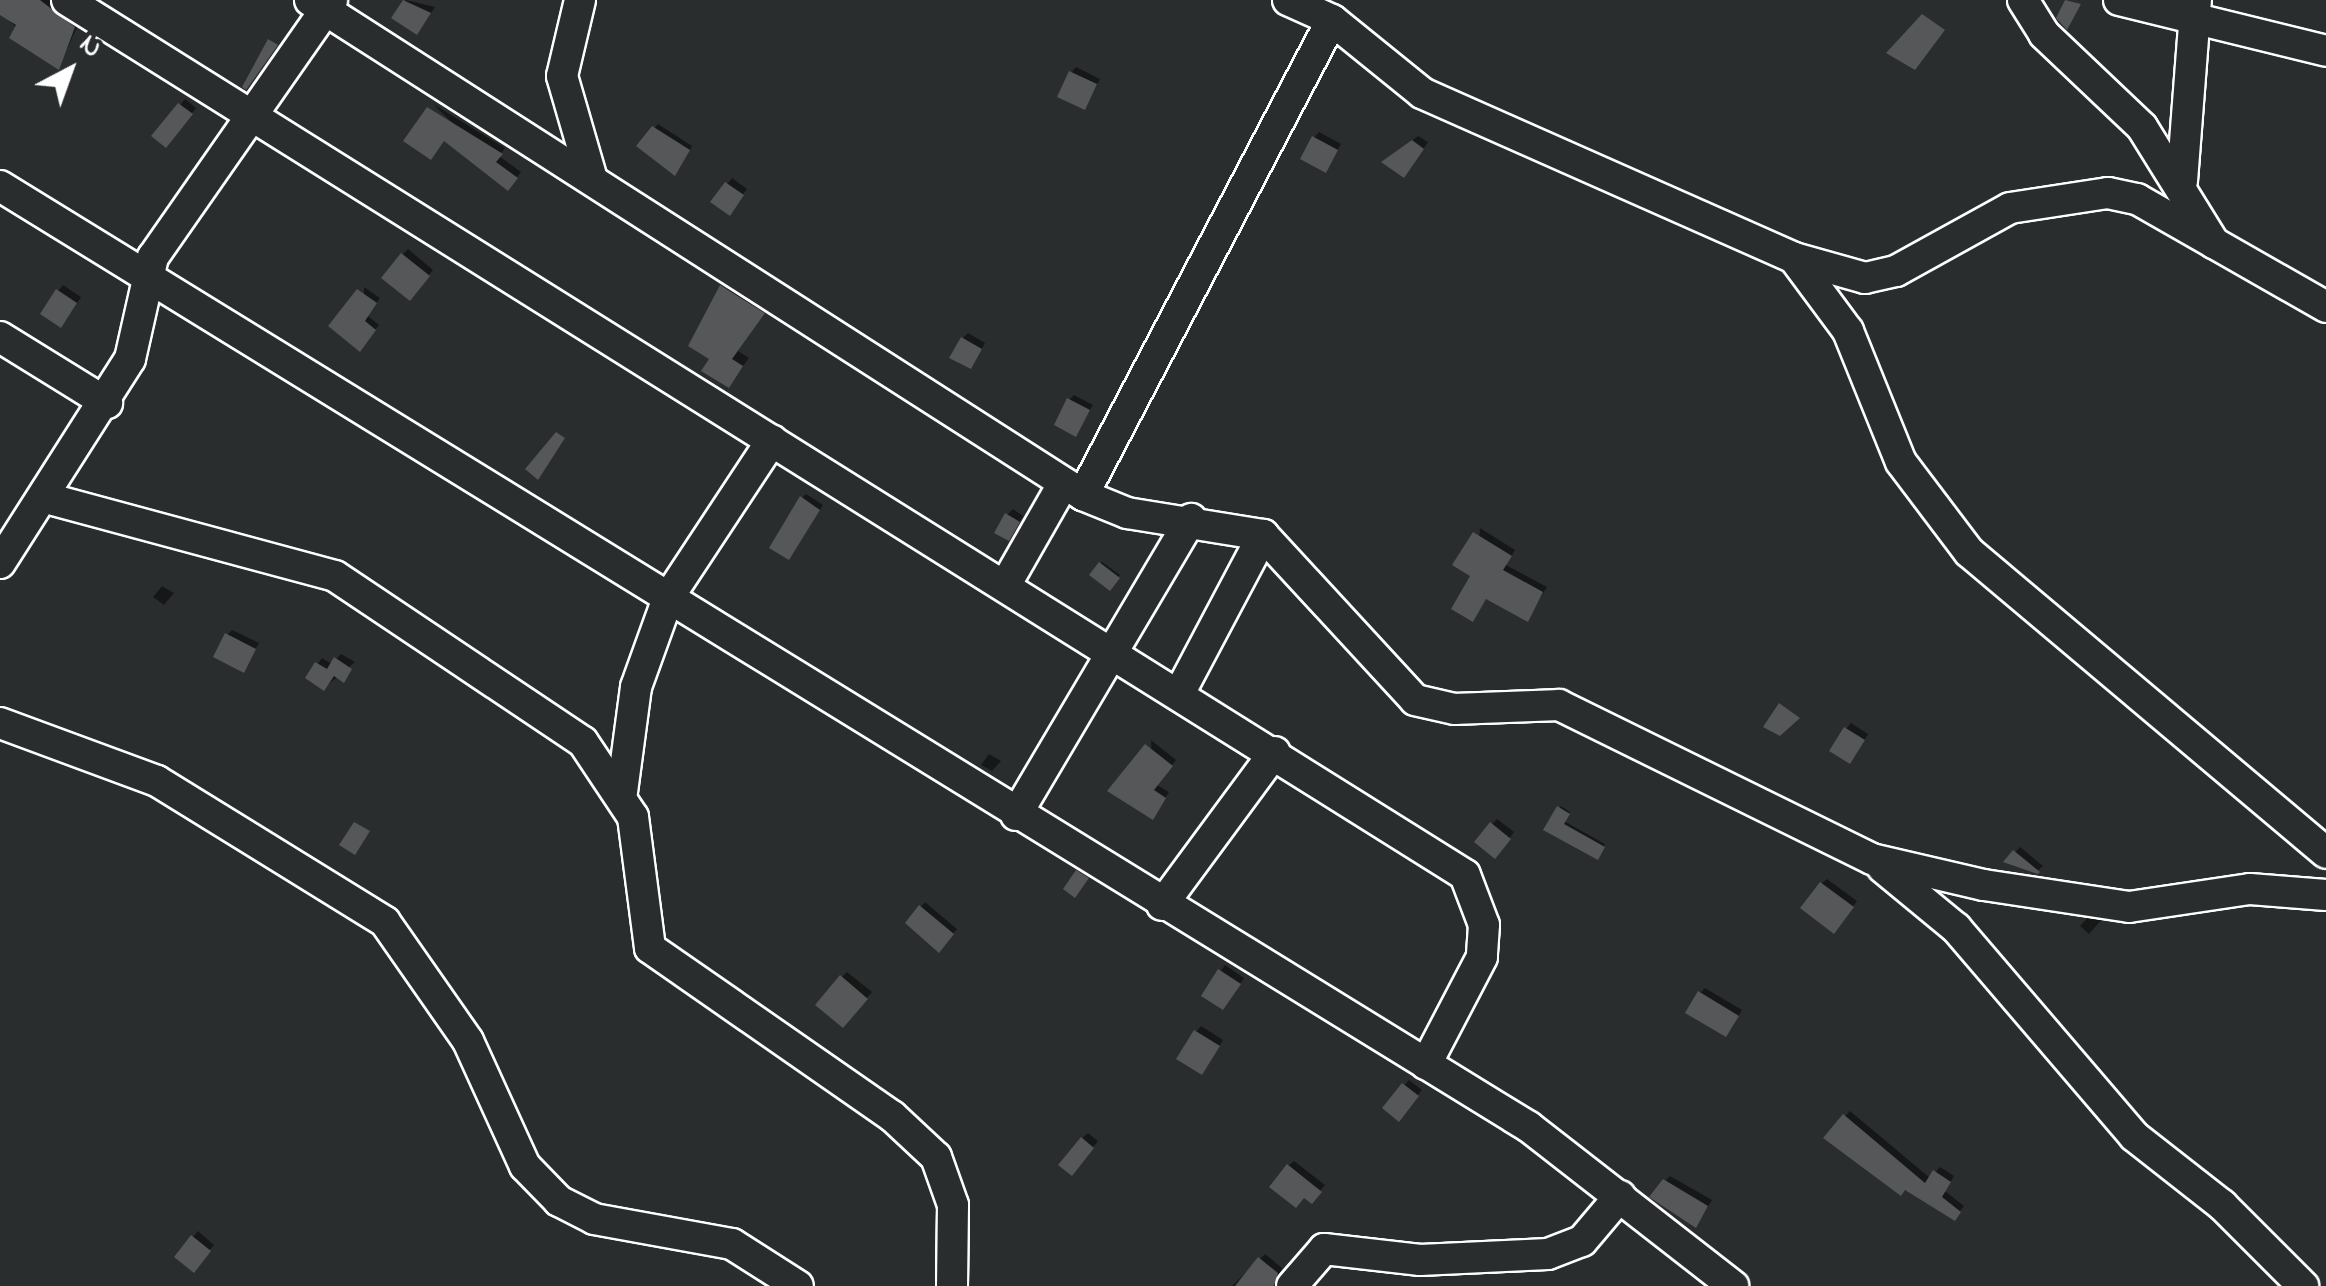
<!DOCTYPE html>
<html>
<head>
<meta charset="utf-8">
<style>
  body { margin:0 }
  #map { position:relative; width:2326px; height:1286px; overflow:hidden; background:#2a2d2e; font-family:"Indie Flower",sans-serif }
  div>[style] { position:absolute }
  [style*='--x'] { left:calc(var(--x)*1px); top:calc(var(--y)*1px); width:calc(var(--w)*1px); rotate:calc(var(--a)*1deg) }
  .shadow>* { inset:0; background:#0007 }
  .building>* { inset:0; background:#555758 }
  .roads { filter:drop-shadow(2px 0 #fff) drop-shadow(-2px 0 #fff) drop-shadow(0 2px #fff) drop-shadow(0 -2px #fff) }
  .minor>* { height:30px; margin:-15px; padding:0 15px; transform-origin:15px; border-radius:15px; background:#2a2d2e }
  span { translate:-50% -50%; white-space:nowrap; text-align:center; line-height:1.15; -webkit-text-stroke:8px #2a2d2e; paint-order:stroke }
  .north { position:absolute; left:20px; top:20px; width:100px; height:100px; -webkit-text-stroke:8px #2a2d2e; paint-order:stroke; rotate:41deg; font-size:28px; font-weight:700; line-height:40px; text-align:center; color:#fff }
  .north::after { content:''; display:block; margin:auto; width:35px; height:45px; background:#fff; clip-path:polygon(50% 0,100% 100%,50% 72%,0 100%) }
</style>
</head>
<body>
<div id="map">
  <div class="shadow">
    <i style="clip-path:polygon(0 0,55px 0,81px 18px,59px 67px,0 12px)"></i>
    <i style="clip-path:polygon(406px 0,435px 7px,422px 27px,394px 17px)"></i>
    <i style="clip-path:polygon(1076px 67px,1100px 79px,1084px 107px,1071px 73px)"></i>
    <i style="clip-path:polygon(185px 99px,196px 108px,171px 140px,155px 136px)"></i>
    <i style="clip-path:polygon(433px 104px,505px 148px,499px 156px,521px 172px,513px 183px)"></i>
    <i style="clip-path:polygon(658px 124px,692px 146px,678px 170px,640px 146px)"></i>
    <i style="clip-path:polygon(1319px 132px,1341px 144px,1330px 164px,1314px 138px)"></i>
    <i style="clip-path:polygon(1418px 136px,1428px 142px,1409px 170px,1389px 157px)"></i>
    <i style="clip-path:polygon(732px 178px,747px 189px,734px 207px,714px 201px)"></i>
    <i style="clip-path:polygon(408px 249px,433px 270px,415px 292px,403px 254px)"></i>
    <i style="clip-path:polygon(729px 280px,770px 305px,738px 351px,749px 358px,728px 385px,713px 358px)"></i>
    <i style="clip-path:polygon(63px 285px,81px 297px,66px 320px,58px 291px)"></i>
    <i style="clip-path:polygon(364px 287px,380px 298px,368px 316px,379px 325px,364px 344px)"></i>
    <i style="clip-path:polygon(968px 333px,985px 343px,975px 361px,963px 338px)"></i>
    <i style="clip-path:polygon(1074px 395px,1093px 405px,1076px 434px,1069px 400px)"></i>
    <i style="clip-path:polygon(806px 494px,823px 505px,793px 553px,802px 498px)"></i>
    <i style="clip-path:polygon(1013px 509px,1023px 516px,1013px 533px,1007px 515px)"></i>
    <i style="clip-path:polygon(1480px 528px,1515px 550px,1506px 565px,1547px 587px,1527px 619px,1487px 597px,1473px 619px)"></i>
    <i style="clip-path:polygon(1102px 562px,1120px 575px,1110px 588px,1092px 574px)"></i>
    <i style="clip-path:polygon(162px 586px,174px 593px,164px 605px,153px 597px)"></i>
    <i style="clip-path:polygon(232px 630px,259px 643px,243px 670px,227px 635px)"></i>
    <i style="clip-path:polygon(341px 654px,355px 662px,324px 688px,308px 678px,322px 658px,332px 664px)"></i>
    <i style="clip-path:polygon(1851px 723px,1868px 734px,1855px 756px,1846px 729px)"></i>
    <i style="clip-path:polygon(1151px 740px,1176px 760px,1157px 785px,1169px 792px,1153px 816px)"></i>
    <i style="clip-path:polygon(989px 754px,1001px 761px,992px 771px,981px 765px)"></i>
    <i style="clip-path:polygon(1561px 806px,1570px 812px,1564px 821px,1605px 844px,1599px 855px,1546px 829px)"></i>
    <i style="clip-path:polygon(1497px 819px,1514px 832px,1500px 851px,1492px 824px)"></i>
    <i style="clip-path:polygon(2020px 847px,2043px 866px,2037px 871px,2007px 861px)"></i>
    <i style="clip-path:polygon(1827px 879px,1857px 901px,1839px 925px,1821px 884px)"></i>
    <i style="clip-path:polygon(925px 902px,957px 929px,939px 950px,908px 923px)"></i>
    <i style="clip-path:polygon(2090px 915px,2104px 917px,2089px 934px,2080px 926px)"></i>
    <i style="clip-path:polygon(1225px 965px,1244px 978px,1228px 1002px,1204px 995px)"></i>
    <i style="clip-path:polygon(847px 972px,872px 992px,843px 1025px,842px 977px)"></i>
    <i style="clip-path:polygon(1705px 988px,1742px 1010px,1731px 1029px,1700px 993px)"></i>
    <i style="clip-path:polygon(1201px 1026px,1223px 1040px,1207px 1067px,1196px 1032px)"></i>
    <i style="clip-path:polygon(1409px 1080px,1422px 1090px,1403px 1113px,1385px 1108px)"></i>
    <i style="clip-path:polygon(1850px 1111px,1930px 1178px,1940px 1167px,1954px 1176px,1945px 1191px,1964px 1206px,1959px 1212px,1827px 1138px)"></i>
    <i style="clip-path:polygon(1088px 1133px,1098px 1141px,1077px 1168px,1082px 1138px)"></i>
    <i style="clip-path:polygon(1294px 1161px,1325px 1185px,1311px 1201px,1288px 1166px)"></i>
    <i style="clip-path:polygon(1670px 1176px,1712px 1200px,1700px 1220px,1665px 1181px)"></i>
    <i style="clip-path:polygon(198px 1231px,214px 1245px,198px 1264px,193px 1237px)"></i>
    <i style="clip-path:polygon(1265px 1254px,1282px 1268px,1275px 1286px,1232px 1286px)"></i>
  </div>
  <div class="building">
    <i style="clip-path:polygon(0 0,40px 0,75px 27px,59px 70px,9px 38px,16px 25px,0 15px)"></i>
    <i style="clip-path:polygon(403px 0,431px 13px,417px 35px,391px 18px)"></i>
    <i style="clip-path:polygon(2065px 0,2081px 4px,2067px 30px,2056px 18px)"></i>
    <i style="clip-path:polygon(1922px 14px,1945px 30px,1915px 70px,1886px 53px)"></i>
    <i style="clip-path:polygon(268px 39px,278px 45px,246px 90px,242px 87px)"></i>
    <i style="clip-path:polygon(1069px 71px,1097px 84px,1085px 110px,1057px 97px)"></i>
    <i style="clip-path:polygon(178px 103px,193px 114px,166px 148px,151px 136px)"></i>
    <i style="clip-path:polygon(427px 107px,503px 154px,496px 162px,518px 178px,508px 191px,444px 141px,431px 160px,403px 141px)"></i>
    <i style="clip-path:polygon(652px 126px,690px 150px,675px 176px,636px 146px)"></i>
    <i style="clip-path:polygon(1312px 136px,1338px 150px,1326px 173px,1300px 159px)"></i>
    <i style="clip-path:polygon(1412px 140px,1424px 149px,1404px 178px,1381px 162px)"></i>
    <i style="clip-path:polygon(725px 182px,744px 195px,730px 216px,710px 202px)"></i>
    <i style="clip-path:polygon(401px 253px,430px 276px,410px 301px,381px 278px)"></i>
    <i style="clip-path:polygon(720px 285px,765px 313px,732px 359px,743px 366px,729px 388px,701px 371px,709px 359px,688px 346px)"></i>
    <i style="clip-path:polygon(56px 289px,77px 303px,61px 328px,40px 314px)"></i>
    <i style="clip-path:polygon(357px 289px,377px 303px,365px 321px,376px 330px,360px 352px,328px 326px)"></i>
    <i style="clip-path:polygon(961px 337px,982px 349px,971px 369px,949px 358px)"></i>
    <i style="clip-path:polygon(1067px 398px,1090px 410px,1076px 437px,1054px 425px)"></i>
    <i style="clip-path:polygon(556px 432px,565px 438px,538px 480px,525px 469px)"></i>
    <i style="clip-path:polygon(800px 496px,820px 510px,789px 560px,769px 548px)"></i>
    <i style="clip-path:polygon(1005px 513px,1020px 522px,1009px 541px,994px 533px)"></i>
    <i style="clip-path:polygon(1473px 532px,1512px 556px,1503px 570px,1543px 592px,1528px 622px,1486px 599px,1473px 622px,1451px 609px,1470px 576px,1452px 565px)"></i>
    <i style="clip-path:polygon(1099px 562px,1120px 578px,1110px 591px,1089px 575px)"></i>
    <i style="clip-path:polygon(225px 633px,256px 649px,244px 673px,213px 657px)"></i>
    <i style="clip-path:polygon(334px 657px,352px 669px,344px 683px,334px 676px,324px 691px,305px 678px,315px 662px,327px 669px)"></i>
    <i style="clip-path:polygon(1779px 703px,1800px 718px,1780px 736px,1763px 727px)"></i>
    <i style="clip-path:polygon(1844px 727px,1865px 740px,1850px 764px,1829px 751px)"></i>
    <i style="clip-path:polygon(1145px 744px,1173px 766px,1154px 790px,1166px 798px,1153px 820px,1107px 791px)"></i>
    <i style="clip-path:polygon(1557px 806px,1570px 814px,1564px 824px,1605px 847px,1598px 860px,1543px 830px)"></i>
    <i style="clip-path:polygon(354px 822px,370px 831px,355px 855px,339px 845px)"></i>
    <i style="clip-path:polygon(1490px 822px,1511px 839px,1495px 859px,1474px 842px)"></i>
    <i style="clip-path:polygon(2013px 850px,2040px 872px,2038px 874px,2003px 862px)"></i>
    <i style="clip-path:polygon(1076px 870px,1089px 878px,1075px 898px,1063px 889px)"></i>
    <i style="clip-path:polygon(1820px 882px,1854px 907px,1834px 934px,1800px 908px)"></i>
    <i style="clip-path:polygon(919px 905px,954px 934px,939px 953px,905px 923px)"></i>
    <i style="clip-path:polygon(1218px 969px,1241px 984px,1223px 1010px,1201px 996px)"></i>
    <i style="clip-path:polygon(840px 975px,868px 999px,843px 1028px,815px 1005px)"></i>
    <i style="clip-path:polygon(1698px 991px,1739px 1016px,1726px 1037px,1685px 1013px)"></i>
    <i style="clip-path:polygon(1194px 1030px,1220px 1046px,1202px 1075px,1176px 1059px)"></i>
    <i style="clip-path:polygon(1402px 1083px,1419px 1096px,1399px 1122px,1382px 1108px)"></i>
    <i style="clip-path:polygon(1843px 1114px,1925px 1183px,1933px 1170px,1951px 1182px,1942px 1197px,1961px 1212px,1955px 1221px,1905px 1190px,1901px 1196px,1823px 1138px)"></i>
    <i style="clip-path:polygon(1081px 1137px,1094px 1148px,1072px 1176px,1058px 1165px)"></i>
    <i style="clip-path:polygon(1287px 1164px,1322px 1192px,1312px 1204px,1304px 1198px,1296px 1208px,1269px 1187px)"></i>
    <i style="clip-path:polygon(1663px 1179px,1708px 1206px,1696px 1228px,1649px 1197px)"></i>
    <i style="clip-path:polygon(191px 1235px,211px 1251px,194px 1273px,174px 1257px)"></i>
    <i style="clip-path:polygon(1258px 1257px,1278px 1273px,1274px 1286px,1235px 1286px)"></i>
  </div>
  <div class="roads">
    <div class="minor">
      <i style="--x:67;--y:0;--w:1649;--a:32.04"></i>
      <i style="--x:1465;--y:875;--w:53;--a:69.2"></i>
      <i style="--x:1484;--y:925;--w:32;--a:94"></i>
      <i style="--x:1482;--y:957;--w:121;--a:117.6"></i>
      <i style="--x:310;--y:0;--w:918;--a:32.63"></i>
      <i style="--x:1083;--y:495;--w:48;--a:22.2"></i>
      <i style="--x:1127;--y:513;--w:138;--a:9.2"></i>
      <i style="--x:1263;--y:535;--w:224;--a:47.3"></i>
      <i style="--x:1415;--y:700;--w:41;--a:12.7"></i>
      <i style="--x:1455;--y:709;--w:104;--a:-2.2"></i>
      <i style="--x:1559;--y:705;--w:349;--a:26.2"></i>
      <i style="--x:1872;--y:859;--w:115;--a:13.1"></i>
      <i style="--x:1984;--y:885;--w:147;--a:8.6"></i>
      <i style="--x:2129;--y:907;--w:122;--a:-8.5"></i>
      <i style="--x:2250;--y:889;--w:76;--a:4.5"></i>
      <i style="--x:580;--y:0;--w:78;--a:103.3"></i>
      <i style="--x:562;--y:76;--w:104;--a:73.8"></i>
      <i style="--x:1288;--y:0;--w:48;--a:24.4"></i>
      <i style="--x:1332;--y:20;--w:116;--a:39"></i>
      <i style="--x:1422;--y:93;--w:407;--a:23.9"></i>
      <i style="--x:1794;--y:258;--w:74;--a:15.7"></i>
      <i style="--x:1865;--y:278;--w:32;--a:-13"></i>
      <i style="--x:1896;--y:271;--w:130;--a:-28.9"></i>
      <i style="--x:2010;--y:208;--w:99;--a:-8.7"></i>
      <i style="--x:2108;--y:193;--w:30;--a:12"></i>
      <i style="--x:2137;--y:199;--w:218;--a:29.7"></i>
      <i style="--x:2023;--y:0;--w:40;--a:58"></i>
      <i style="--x:2044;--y:34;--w:135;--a:43.5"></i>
      <i style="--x:2142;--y:127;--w:137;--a:58.2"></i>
      <i style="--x:2119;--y:0;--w:213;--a:13.8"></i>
      <i style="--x:2182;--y:181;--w:182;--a:-85.6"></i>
      <i style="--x:0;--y:186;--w:1795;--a:31.61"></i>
      <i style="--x:1529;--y:1127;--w:259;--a:37.9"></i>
      <i style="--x:1794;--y:258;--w:91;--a:53.5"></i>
      <i style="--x:1848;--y:331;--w:141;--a:68"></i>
      <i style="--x:1901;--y:462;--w:113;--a:52.9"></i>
      <i style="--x:1969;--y:552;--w:467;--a:40.1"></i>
      <i style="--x:0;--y:337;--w:126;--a:31.7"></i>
      <i style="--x:1083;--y:495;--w:536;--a:-62.34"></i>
      <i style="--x:46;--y:498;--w:299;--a:15.1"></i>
      <i style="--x:335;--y:576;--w:298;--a:33.8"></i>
      <i style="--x:583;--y:742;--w:90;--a:56.3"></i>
      <i style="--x:633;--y:817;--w:132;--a:82.6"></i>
      <i style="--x:650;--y:948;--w:295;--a:34.8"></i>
      <i style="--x:892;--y:1116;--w:60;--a:43"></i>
      <i style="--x:936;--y:1157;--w:51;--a:70.5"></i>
      <i style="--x:953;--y:1205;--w:81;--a:90.7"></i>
      <i style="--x:0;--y:563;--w:242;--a:-57.5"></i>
      <i style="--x:130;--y:359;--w:105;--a:-77.3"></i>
      <i style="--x:153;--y:257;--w:313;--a:-55.1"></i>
      <i style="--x:1006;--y:584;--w:115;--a:-60.3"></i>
      <i style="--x:1180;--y:692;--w:178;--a:-62.1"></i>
      <i style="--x:0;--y:723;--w:167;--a:20.3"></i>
      <i style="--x:157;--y:781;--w:268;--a:31.7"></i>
      <i style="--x:385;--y:922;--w:145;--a:55.1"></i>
      <i style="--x:468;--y:1041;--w:137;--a:65.5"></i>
      <i style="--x:525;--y:1166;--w:49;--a:45.8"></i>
      <i style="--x:559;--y:1201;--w:39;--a:27"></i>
      <i style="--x:594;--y:1219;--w:140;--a:10.3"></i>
      <i style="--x:732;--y:1244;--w:78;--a:32.5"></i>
      <i style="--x:622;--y:792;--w:106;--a:-82.4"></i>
      <i style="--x:636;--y:687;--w:95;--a:-70.2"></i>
      <i style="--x:668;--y:598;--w:189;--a:-56.6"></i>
      <i style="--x:1016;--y:815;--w:344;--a:-59.4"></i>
      <i style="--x:1882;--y:867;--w:96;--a:39.5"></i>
      <i style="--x:1956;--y:928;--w:274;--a:49.4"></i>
      <i style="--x:2134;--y:1136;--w:112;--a:38.1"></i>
      <i style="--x:2222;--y:1205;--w:115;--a:45"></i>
      <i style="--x:1162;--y:905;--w:190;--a:-53.6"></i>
      <i style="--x:1292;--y:1286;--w:49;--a:-49.1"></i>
      <i style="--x:1324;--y:1249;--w:97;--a:6.5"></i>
      <i style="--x:1420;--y:1260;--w:128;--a:-2.7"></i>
      <i style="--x:1548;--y:1254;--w:36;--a:-21"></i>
      <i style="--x:1582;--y:1241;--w:59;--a:-49.8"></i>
    </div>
  </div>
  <div class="north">N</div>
</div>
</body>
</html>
